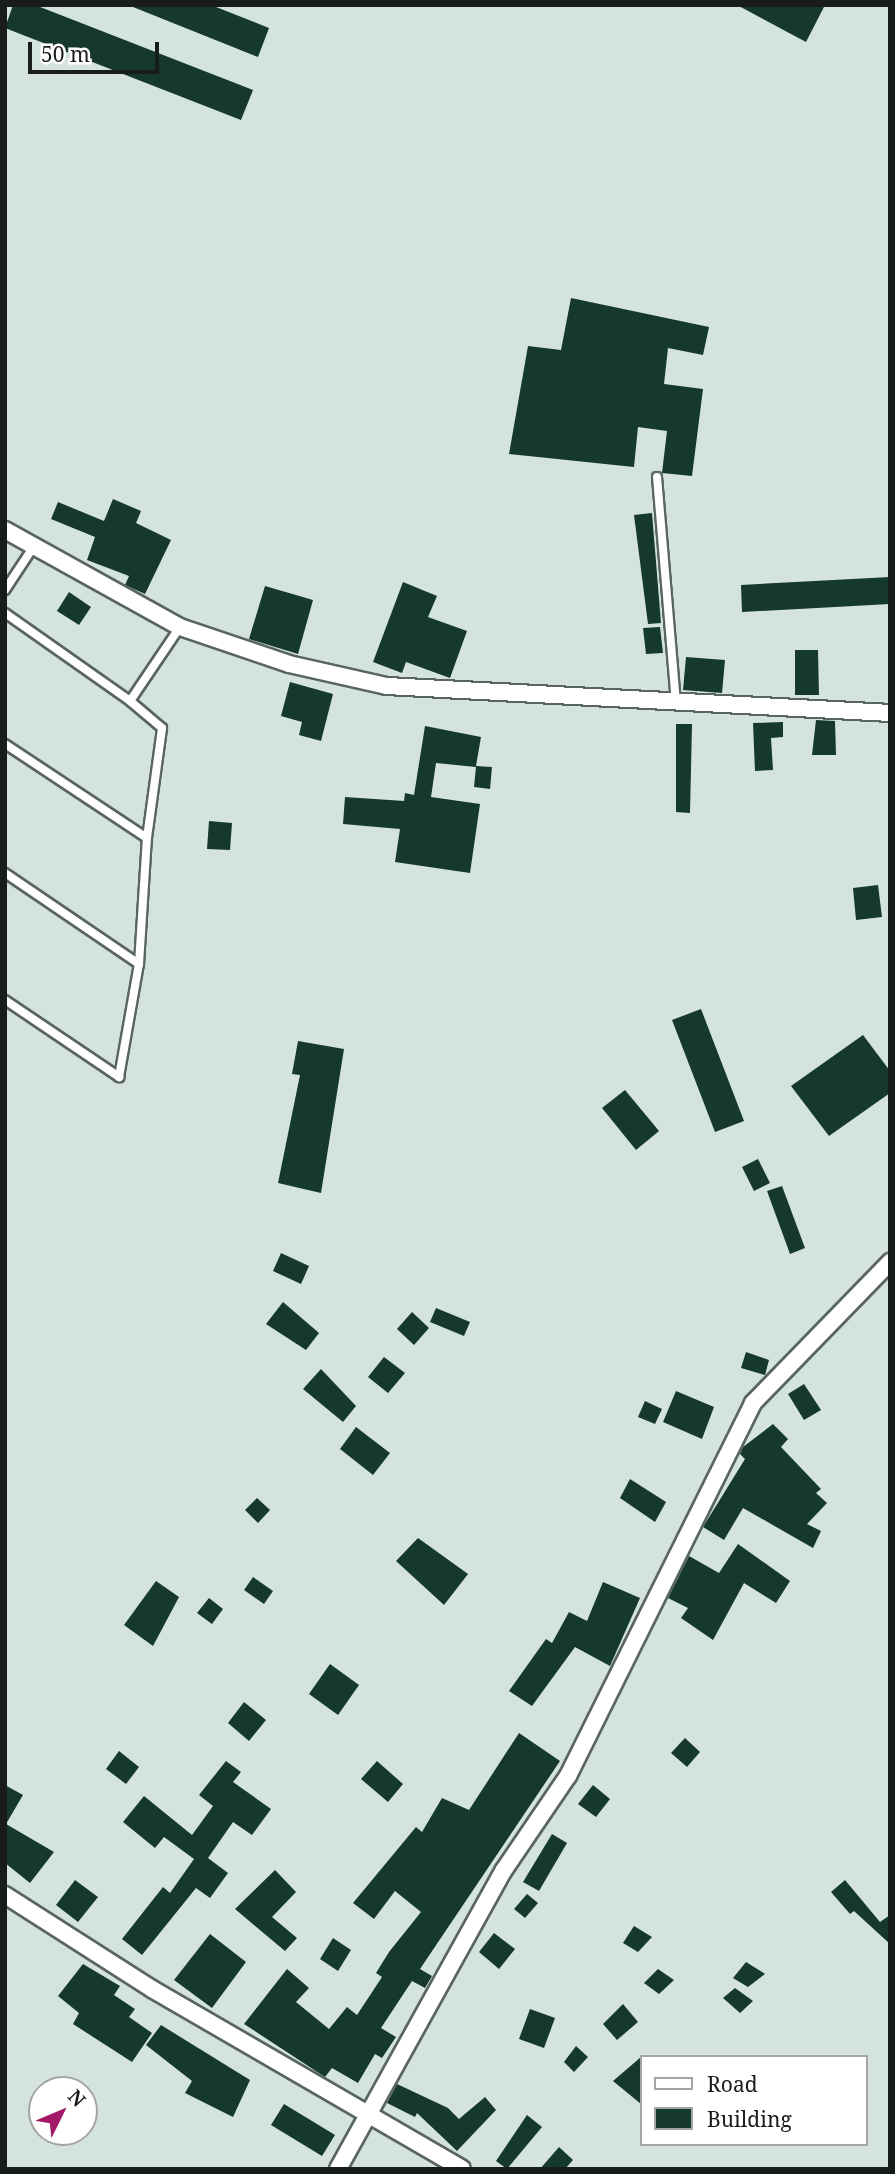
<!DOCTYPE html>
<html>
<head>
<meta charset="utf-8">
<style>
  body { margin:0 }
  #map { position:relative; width:895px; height:2174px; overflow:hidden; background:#d5e3dd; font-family:"Noto Serif",serif }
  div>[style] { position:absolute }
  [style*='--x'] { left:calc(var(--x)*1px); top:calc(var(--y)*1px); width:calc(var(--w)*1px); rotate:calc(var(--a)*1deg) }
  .building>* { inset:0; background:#15392c }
  .roads { filter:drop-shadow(2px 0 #596560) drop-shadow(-2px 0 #596560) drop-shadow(0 2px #596560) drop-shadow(0 -2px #596560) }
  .service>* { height:8px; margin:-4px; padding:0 4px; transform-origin:4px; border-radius:4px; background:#fff }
  .minor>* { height:16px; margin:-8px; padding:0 8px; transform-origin:8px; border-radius:8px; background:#fff }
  span { translate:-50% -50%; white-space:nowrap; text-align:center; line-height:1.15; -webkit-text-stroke:7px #fff; paint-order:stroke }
  .frame { position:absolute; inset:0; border:7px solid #181d1b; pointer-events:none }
  .legend { position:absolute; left:640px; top:2055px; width:228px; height:91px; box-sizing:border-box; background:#fff; border:2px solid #a3a5a4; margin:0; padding:9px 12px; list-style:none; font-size:21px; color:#181d1b }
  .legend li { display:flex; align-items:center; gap:14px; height:35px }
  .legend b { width:35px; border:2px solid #a3a5a4 }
  .north { position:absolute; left:28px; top:2076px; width:70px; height:70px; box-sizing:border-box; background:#fff; border:2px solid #a3a5a4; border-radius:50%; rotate:47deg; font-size:19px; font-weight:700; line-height:28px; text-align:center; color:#181d1b }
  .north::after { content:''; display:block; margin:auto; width:24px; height:32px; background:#a21a66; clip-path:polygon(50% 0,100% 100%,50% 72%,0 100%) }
  .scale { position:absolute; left:28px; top:42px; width:131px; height:32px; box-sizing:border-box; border:4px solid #181d1b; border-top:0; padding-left:9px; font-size:21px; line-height:24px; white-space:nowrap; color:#181d1b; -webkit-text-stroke:5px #fff; paint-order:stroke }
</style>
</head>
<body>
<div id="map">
  <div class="building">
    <i style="clip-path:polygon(13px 5px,35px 5px,253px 90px,241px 120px,5px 28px)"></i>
    <i style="clip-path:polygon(128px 5px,211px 5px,269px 28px,258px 57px)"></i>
    <i style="clip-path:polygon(737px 5px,825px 5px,806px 42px)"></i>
    <i style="clip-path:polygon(571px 298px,709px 327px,703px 355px,668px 348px,664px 384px,703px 389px,692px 476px,662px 473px,667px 431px,638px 427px,634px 467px,509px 454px,528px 346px,561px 350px)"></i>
    <i style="clip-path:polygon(113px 499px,141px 511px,136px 523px,171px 540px,145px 594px,125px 585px,129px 576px,87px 560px,95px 537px,51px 519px,58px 502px,104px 521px)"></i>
    <i style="clip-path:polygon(652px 513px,661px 623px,648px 624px,634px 515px)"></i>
    <i style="clip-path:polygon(890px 577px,890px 604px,742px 612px,741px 585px)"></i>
    <i style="clip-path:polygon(403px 582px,437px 596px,428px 617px,467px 631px,450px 678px,406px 662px,402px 673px,373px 662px)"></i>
    <i style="clip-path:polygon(265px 586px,313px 600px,298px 654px,249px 639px)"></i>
    <i style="clip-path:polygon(69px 592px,91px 607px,79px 625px,57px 611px)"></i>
    <i style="clip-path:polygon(660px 627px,663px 653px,646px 654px,643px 628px)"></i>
    <i style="clip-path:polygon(795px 650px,818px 650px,819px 695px,795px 695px)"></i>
    <i style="clip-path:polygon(686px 657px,725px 660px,722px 693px,683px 690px)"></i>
    <i style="clip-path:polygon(290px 682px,333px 694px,321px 741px,299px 735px,302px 722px,281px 716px)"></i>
    <i style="clip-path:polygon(816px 720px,835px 721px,836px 755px,812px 755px)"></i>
    <i style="clip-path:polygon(783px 722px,783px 737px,771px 738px,773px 770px,755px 771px,753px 723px)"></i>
    <i style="clip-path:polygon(676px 724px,692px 724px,690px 813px,676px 812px)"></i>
    <i style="clip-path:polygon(425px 726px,481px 737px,476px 766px,492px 767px,490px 789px,474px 787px,476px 767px,436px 763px,431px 797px,480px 804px,470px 873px,395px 862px,400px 829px,343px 824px,345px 797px,404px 801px,405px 793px,414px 795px)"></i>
    <i style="clip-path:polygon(209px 821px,232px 823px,230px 850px,207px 849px)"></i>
    <i style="clip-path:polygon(878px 885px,882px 917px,856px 920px,853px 888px)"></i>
    <i style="clip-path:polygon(701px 1009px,744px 1121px,715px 1132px,672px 1020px)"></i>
    <i style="clip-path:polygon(863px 1035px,890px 1071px,890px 1093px,829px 1136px,791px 1086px)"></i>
    <i style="clip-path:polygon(298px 1041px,344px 1049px,321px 1193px,278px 1183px,300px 1075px,292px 1074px)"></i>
    <i style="clip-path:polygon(625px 1090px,659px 1131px,636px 1150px,602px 1108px)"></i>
    <i style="clip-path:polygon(758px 1159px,770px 1183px,754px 1191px,742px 1167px)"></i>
    <i style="clip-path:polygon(782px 1186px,805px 1248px,790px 1254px,767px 1191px)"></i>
    <i style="clip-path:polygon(281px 1253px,309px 1266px,301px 1284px,273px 1271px)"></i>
    <i style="clip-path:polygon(283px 1302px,319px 1333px,306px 1350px,266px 1324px)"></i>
    <i style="clip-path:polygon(436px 1308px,470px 1322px,464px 1336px,430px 1322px)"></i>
    <i style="clip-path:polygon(412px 1312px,429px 1328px,414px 1345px,397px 1329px)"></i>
    <i style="clip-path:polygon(746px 1352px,769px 1360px,765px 1375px,741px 1368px)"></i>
    <i style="clip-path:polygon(384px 1357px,405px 1373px,388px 1393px,368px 1377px)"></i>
    <i style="clip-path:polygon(321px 1369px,356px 1406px,343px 1422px,303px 1389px)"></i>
    <i style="clip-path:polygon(804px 1384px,821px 1410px,804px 1420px,788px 1394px)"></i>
    <i style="clip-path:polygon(676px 1391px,714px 1407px,702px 1439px,663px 1422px)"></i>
    <i style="clip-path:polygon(645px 1401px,662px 1409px,655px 1424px,638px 1417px)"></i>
    <i style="clip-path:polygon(773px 1424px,788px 1439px,781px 1447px,821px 1489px,816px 1493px,827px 1503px,807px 1524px,821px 1531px,813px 1548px,743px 1508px,724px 1540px,703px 1527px,745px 1459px,740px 1454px,743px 1447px)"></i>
    <i style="clip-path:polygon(356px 1427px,390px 1453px,373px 1475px,340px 1449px)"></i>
    <i style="clip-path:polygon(630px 1479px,666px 1502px,655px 1522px,620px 1498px)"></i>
    <i style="clip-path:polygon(257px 1498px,270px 1510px,258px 1523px,245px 1510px)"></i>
    <i style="clip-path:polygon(418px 1538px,468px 1574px,444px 1605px,396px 1561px)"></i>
    <i style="clip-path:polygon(738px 1544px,790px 1581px,776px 1603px,744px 1583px,713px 1640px,681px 1618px,688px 1608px,668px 1598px,689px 1556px,719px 1573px)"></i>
    <i style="clip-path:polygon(253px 1577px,273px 1591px,264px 1604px,244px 1590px)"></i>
    <i style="clip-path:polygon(156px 1581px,179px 1597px,153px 1646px,124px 1625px)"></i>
    <i style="clip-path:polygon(603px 1582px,640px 1598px,610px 1666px,575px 1647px,532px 1706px,509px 1691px,546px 1639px,552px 1643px,569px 1612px,587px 1621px)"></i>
    <i style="clip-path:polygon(209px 1598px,223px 1609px,212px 1624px,197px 1613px)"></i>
    <i style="clip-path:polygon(330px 1664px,359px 1685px,338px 1715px,309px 1694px)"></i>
    <i style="clip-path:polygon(244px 1702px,266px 1720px,249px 1741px,228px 1723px)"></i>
    <i style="clip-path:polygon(519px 1733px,560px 1761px,420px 1969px,432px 1976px,425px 1988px,412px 1981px,381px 2028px,396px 2037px,382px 2058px,375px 2054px,358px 2083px,332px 2068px,325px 2077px,244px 2024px,287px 1969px,309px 1988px,296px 2002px,329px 2029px,347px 2007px,357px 2015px,382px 1977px,376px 1973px,389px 1952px,421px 1912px,395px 1891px,374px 1919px,353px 1903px,416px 1827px,422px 1832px,442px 1798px,469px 1810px)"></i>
    <i style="clip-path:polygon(685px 1738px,700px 1752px,687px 1767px,671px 1753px)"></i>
    <i style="clip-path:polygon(119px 1751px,139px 1767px,126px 1784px,106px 1769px)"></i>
    <i style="clip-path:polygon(226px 1761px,241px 1772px,233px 1782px,271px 1809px,252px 1835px,233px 1822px,208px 1858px,228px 1873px,210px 1898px,196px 1888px,142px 1955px,122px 1939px,163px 1887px,170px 1893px,194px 1859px,164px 1837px,155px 1848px,123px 1822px,144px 1796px,192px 1835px,213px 1806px,199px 1795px)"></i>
    <i style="clip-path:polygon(377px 1761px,403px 1784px,388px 1802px,361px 1779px)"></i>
    <i style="clip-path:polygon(5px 1785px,23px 1795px,6px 1824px,54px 1852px,30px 1883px,5px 1863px)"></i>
    <i style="clip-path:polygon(593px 1785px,610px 1799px,596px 1817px,578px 1804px)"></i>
    <i style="clip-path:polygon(552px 1834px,567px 1843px,539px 1891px,523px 1882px)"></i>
    <i style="clip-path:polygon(275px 1870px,296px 1892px,272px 1917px,297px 1938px,285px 1951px,235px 1909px)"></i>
    <i style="clip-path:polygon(75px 1880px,98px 1897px,78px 1922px,56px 1905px)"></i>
    <i style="clip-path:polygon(845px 1880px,880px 1922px,890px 1915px,890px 1944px,854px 1911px,850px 1914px,831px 1892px)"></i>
    <i style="clip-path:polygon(527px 1894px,538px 1903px,525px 1918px,514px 1909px)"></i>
    <i style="clip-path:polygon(634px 1926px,652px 1937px,638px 1952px,623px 1943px)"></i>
    <i style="clip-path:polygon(494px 1933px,515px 1949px,499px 1969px,479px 1952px)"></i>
    <i style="clip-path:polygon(210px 1934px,246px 1962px,212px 2008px,174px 1980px)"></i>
    <i style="clip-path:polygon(333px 1938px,351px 1950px,338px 1971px,320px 1959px)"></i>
    <i style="clip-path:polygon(746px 1962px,765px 1974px,748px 1987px,733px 1978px)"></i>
    <i style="clip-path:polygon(83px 1964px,120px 1986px,114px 1995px,135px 2009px,129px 2017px,152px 2033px,132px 2062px,73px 2024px,79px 2013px,58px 1996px)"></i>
    <i style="clip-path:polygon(658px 1969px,674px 1980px,659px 1994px,644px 1983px)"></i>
    <i style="clip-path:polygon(735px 1988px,753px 2001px,740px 2013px,723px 1998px)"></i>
    <i style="clip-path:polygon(623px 2004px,638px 2022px,617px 2040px,603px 2024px)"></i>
    <i style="clip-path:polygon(530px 2009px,555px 2018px,544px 2048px,519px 2039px)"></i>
    <i style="clip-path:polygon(161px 2025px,250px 2080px,233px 2117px,185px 2093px,192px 2081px,146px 2045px)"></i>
    <i style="clip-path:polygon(576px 2046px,588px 2057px,574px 2072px,564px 2062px)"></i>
    <i style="clip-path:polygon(641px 2057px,641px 2104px,613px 2081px)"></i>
    <i style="clip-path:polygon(397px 2084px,448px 2108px,459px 2119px,485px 2097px,496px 2110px,457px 2151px,417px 2113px,415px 2117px,387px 2103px)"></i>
    <i style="clip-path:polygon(284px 2104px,335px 2135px,322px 2156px,271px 2125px)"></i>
    <i style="clip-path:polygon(527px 2115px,542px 2127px,507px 2169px,496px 2161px)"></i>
    <i style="clip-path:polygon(559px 2147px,573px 2160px,565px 2169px,540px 2169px)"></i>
  </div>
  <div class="roads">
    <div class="service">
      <i style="--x:657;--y:477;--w:228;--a:85.2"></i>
      <i style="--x:5;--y:590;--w:49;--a:-56.6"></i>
      <i style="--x:5;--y:613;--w:153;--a:35.1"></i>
      <i style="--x:130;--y:701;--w:89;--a:-56"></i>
      <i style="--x:5;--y:744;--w:170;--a:33.5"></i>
      <i style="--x:147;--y:838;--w:111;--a:-82.2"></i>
      <i style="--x:162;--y:728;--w:42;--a:-139.8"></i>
      <i style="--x:5;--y:873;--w:162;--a:34.2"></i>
      <i style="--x:139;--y:964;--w:126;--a:-86.4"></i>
      <i style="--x:5;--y:1000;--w:138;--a:34"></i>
      <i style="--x:119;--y:1077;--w:115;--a:-80"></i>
    </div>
    <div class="minor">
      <i style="--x:5;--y:530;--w:200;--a:29"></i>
      <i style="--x:180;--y:627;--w:115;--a:18.7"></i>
      <i style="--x:289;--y:664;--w:100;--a:12.7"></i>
      <i style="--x:387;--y:686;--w:504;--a:3.07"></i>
      <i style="--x:5;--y:1895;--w:174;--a:32.6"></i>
      <i style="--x:152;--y:1989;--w:358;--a:30.1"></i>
      <i style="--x:338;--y:2169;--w:342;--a:-61"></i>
      <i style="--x:504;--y:1870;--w:114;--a:-55.8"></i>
      <i style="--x:568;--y:1776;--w:416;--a:-63.6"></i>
      <i style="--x:753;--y:1403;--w:197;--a:-45.8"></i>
    </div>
  </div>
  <div class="frame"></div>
  <ul class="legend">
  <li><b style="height:9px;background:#fff"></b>Road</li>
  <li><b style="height:19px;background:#15392c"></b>Building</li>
  </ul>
  <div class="north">N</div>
  <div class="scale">50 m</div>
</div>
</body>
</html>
